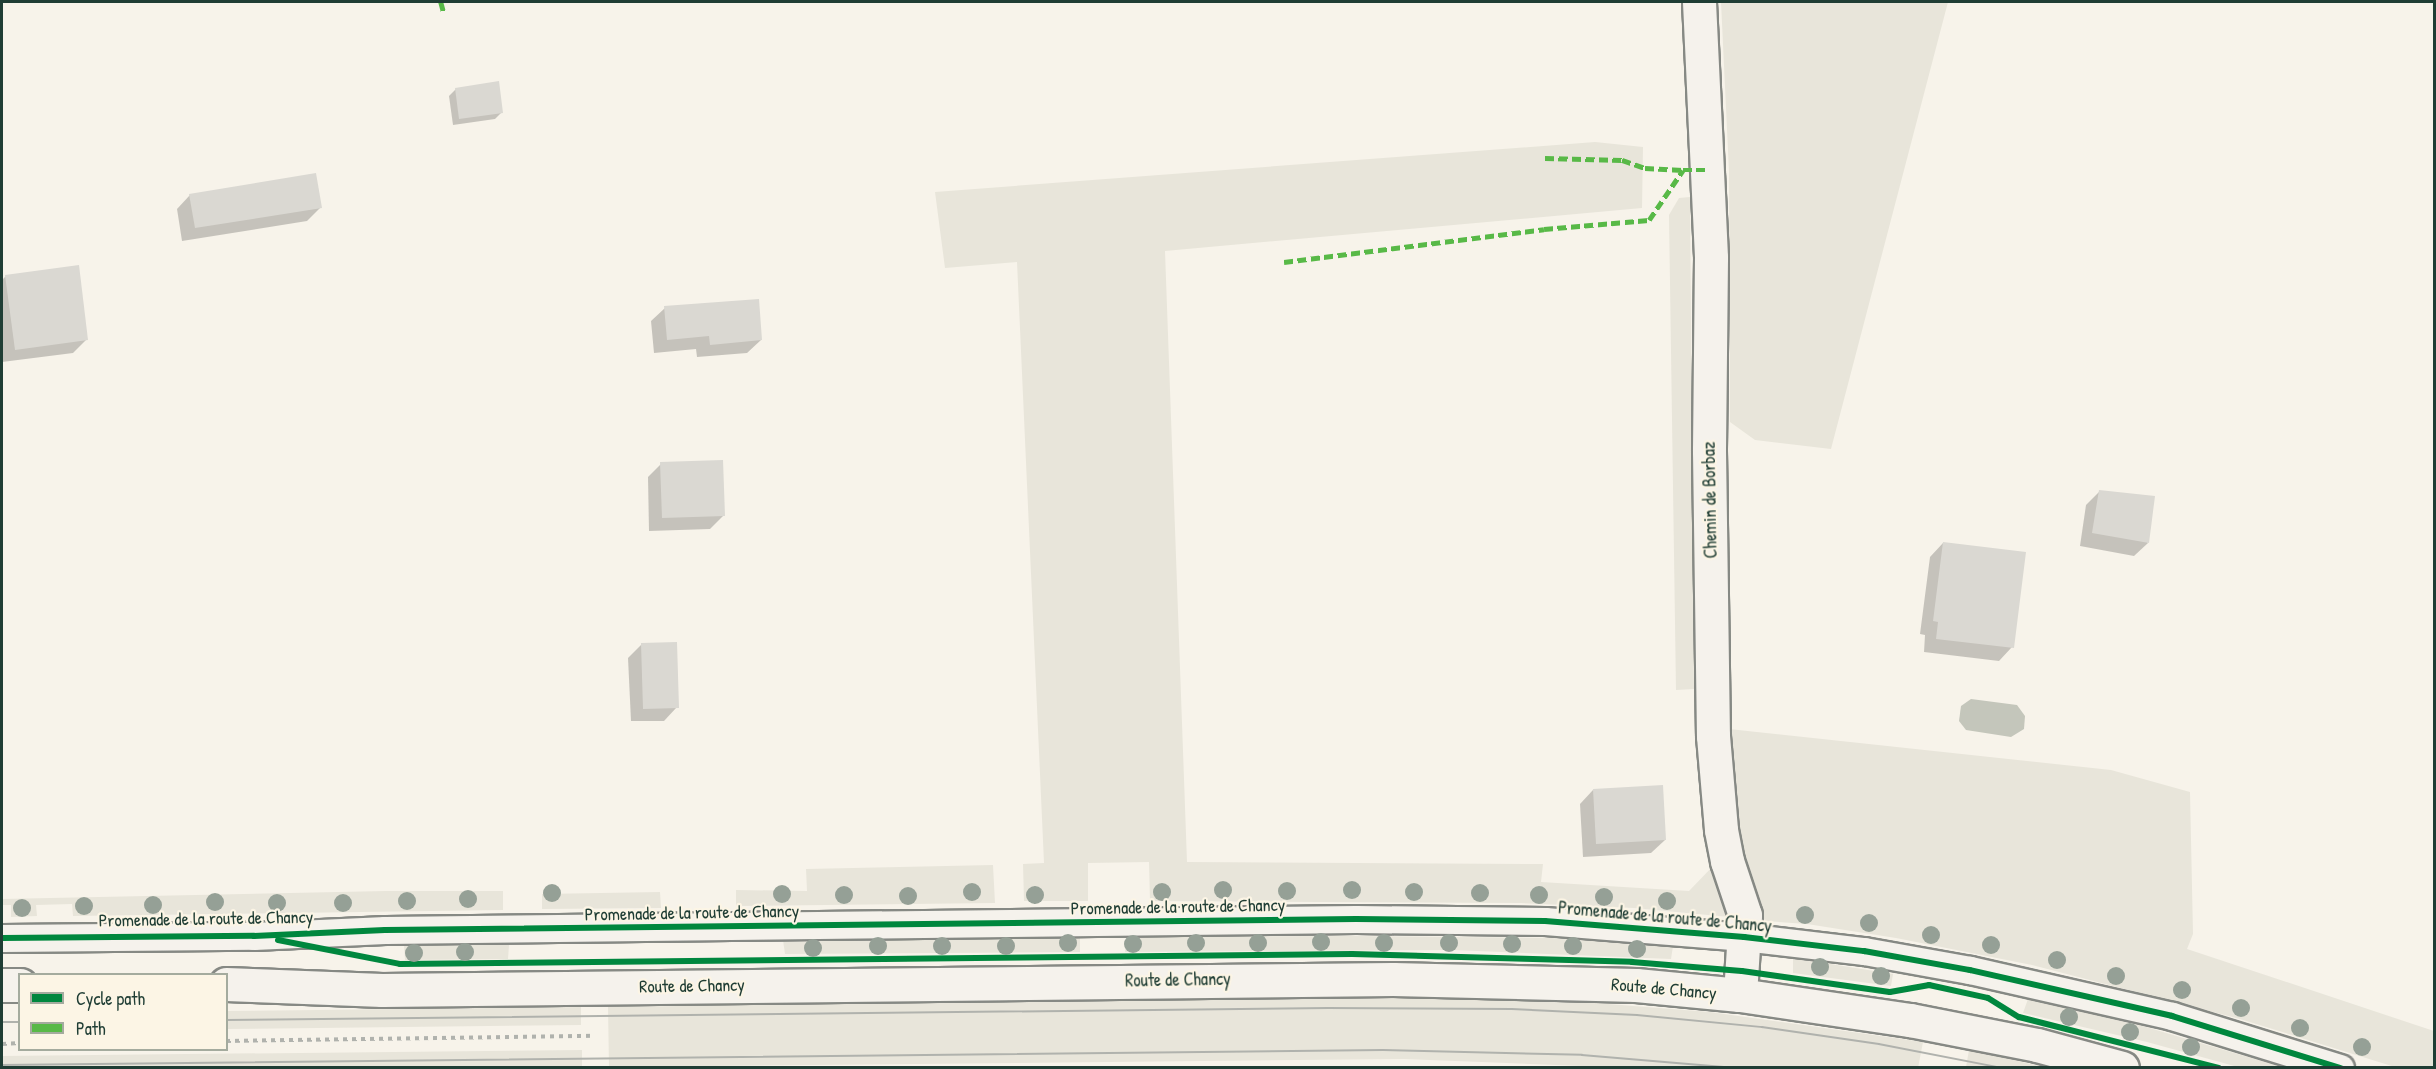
<!DOCTYPE html>
<html>
<head>
<meta charset="utf-8">
<style>
  body { margin:0 }
  #map { position:relative; width:2436px; height:1069px; overflow:hidden; background:#f7f3ea; font-family:"Patrick Hand",sans-serif }
  div>[style] { position:absolute }
  [style*='--x'] { left:calc(var(--x)*1px); top:calc(var(--y)*1px); width:calc(var(--w)*1px); rotate:calc(var(--a)*1deg) }
  .green>* { inset:0; background:#e8e5da }
  .water>* { inset:0; background:#c4c6bb }
  .shadow>* { inset:0; background:#0003 }
  .building>* { inset:0; background:#dad8d2 }
  .path>* { height:4px; margin-top:-2px; transform-origin:0; background:repeating-linear-gradient(90deg,#b0b2ad 0 4.5px,transparent 0 9px) }
  .roads { filter:drop-shadow(2px 0 #868984) drop-shadow(-2px 0 #868984) drop-shadow(0 2px #868984) drop-shadow(0 -2px #868984) }
  .pedestrian>* { height:27px; margin:-13.5px; padding:0 13.5px; transform-origin:13.5px; border-radius:13.5px; background:#f5f2ec }
  .minor>* { height:33px; margin:-16.5px; padding:0 16.5px; transform-origin:16.5px; border-radius:16.5px; background:#f5f2ec }
  .secondary>* { height:33px; margin:-16.5px; padding:0 16.5px; transform-origin:16.5px; border-radius:16.5px; background:#f5f2ec }
  .tram>* { height:1.5px; margin:-0.75px; padding:0 0.75px; transform-origin:0.75px; border-radius:0.75px; background:#b0b2ad }
  .quiet>* { height:4.5px; margin-top:-2.25px; transform-origin:0; background:repeating-linear-gradient(90deg,#58b947 0 9px,transparent 0 13.5px) }
  .cycleway>* { height:6px; margin:-3px; padding:0 3px; transform-origin:3px; border-radius:3px; background:#00873e }
  .trees>* { width:18px; height:18px; margin:-9px; border-radius:50%; background:#95a096 }
  span { translate:-50% -50%; white-space:nowrap; text-align:center; line-height:1.15; -webkit-text-stroke:4.5px #fcf5e5; paint-order:stroke }
  .street-label { font-size:18px; color:#1f3d34 }
  .frame { position:absolute; inset:0; border:3px solid #1f3d34; pointer-events:none }
  .legend { position:absolute; left:18px; top:973px; width:210px; height:78px; box-sizing:border-box; background:#fcf5e5; border:2px solid #a4ab9e; margin:0; padding:8px 10px; list-style:none; font-size:18px; color:#1f3d34 }
  .legend li { display:flex; align-items:center; gap:12px; height:30px }
  .legend b { width:30px; border:2px solid #a4ab9e }
</style>
</head>
<body>
<div id="map">
  <div class="green">
    <i style="clip-path:polygon(1721px 2px,1948px 2px,1831px 449px,1755px 440px,1730px 422px,1729px 172px)"></i>
    <i style="clip-path:polygon(1595px 142px,1643px 147px,1642px 208px,1165px 251px,1187px 862px,1543px 864px,1541px 882px,1689px 891px,1715px 864px,1729px 917px,1634px 908px,1521px 903px,1150px 901px,1149px 862px,1088px 863px,1088px 901px,1024px 901px,1023px 864px,1044px 863px,1017px 262px,945px 268px,935px 192px)"></i>
    <i style="clip-path:polygon(1690px 197px,1694px 689px,1676px 690px,1669px 215px,1679px 198px)"></i>
    <i style="clip-path:polygon(1729px 729px,2111px 770px,2190px 792px,2193px 934px,2187px 949px,2434px 1031px,2434px 1067px,2395px 1067px,2240px 1019px,2032px 965px,1896px 938px,1807px 924px,1765px 921px,1748px 884px,1733px 794px)"></i>
    <i style="clip-path:polygon(993px 865px,995px 903px,736px 906px,736px 890px,807px 891px,806px 869px)"></i>
    <i style="clip-path:polygon(386px 891px,503px 891px,503px 910px,73px 916px,72px 904px,36px 905px,37px 916px,11px 917px,11px 905px,2px 905px,2px 899px)"></i>
    <i style="clip-path:polygon(660px 892px,661px 908px,542px 909px,542px 894px)"></i>
    <i style="clip-path:polygon(1354px 936px,1552px 938px,1673px 946px,1671px 959px,1453px 950px,1125px 952px,1126px 937px)"></i>
    <i style="clip-path:polygon(1080px 938px,1080px 952px,785px 954px,783px 940px)"></i>
    <i style="clip-path:polygon(404px 945px,509px 945px,508px 959px,405px 960px)"></i>
    <i style="clip-path:polygon(1793px 958px,1893px 974px,1891px 986px,1793px 973px)"></i>
    <i style="clip-path:polygon(1329px 997px,1465px 997px,1583px 1002px,1710px 1012px,1923px 1042px,1918px 1068px,1633px 1068px,1404px 1059px,609px 1067px,608px 1007px)"></i>
    <i style="clip-path:polygon(2028px 999px,2146px 1027px,2282px 1067px,2238px 1067px,2147px 1042px,2023px 1013px)"></i>
    <i style="clip-path:polygon(581px 1007px,581px 1025px,227px 1029px,227px 1011px)"></i>
    <i style="clip-path:polygon(582px 1050px,582px 1068px,2px 1067px,2px 1056px)"></i>
    <i style="clip-path:polygon(1969px 1050px,2044px 1067px,1966px 1067px)"></i>
  </div>
  <div class="water">
    <i style="clip-path:polygon(1971px 699px,2017px 705px,2025px 716px,2024px 729px,2011px 737px,1966px 730px,1959px 721px,1961px 706px)"></i>
  </div>
  <div class="shadow">
    <i style="clip-path:polygon(456px 89px,502px 112px,495px 119px,453px 125px,449px 96px)"></i>
    <i style="clip-path:polygon(190px 195px,320px 208px,307px 221px,182px 241px,177px 209px)"></i>
    <i style="clip-path:polygon(6px 276px,87px 339px,73px 353px,2px 362px,2px 280px)"></i>
    <i style="clip-path:polygon(665px 308px,761px 340px,747px 353px,697px 357px,696px 349px,654px 353px,651px 321px)"></i>
    <i style="clip-path:polygon(661px 464px,723px 516px,710px 529px,649px 531px,648px 477px)"></i>
    <i style="clip-path:polygon(2100px 491px,2148px 543px,2134px 556px,2080px 546px,2086px 505px)"></i>
    <i style="clip-path:polygon(1943px 543px,2012px 647px,1999px 661px,1924px 652px,1925px 635px,1920px 634px,1930px 557px)"></i>
    <i style="clip-path:polygon(642px 644px,677px 707px,664px 721px,631px 721px,628px 658px)"></i>
    <i style="clip-path:polygon(1593px 790px,1665px 840px,1651px 853px,1583px 857px,1580px 804px)"></i>
  </div>
  <div class="building">
    <i style="clip-path:polygon(499px 81px,503px 113px,459px 119px,455px 88px)"></i>
    <i style="clip-path:polygon(316px 173px,322px 208px,195px 228px,189px 194px)"></i>
    <i style="clip-path:polygon(79px 265px,88px 340px,15px 350px,5px 275px)"></i>
    <i style="clip-path:polygon(759px 299px,762px 340px,710px 345px,709px 336px,667px 340px,664px 306px)"></i>
    <i style="clip-path:polygon(723px 460px,725px 516px,662px 518px,660px 462px)"></i>
    <i style="clip-path:polygon(2099px 490px,2155px 496px,2149px 543px,2092px 533px)"></i>
    <i style="clip-path:polygon(1943px 542px,2026px 552px,2014px 648px,1936px 639px,1938px 622px,1933px 621px)"></i>
    <i style="clip-path:polygon(677px 642px,679px 708px,643px 709px,641px 643px)"></i>
    <i style="clip-path:polygon(1663px 785px,1666px 840px,1596px 844px,1593px 789px)"></i>
  </div>
  <div class="path">
    <i style="--x:226;--y:1041;--w:369;--a:-0.8"></i>
    <i style="--x:2;--y:1044;--w:18;--a:-3"></i>
  </div>
  <div class="roads">
    <div class="pedestrian">
      <i style="--x:2;--y:938;--w:252;--a:-0.5"></i>
      <i style="--x:254;--y:936;--w:131;--a:-2.6"></i>
      <i style="--x:385;--y:930;--w:971;--a:-0.65"></i>
      <i style="--x:1356;--y:919;--w:189;--a:0.6"></i>
      <i style="--x:1545;--y:921;--w:200;--a:4.6"></i>
      <i style="--x:1744;--y:937;--w:121;--a:6.7"></i>
      <i style="--x:1864;--y:951;--w:108;--a:10.2"></i>
      <i style="--x:1970;--y:970;--w:207;--a:12.8"></i>
      <i style="--x:2172;--y:1016;--w:176;--a:17.2"></i>
    </div>
    <div class="minor">
      <i style="--x:1699;--y:2;--w:256;--a:87.3"></i>
      <i style="--x:1711;--y:258;--w:193;--a:90.6"></i>
      <i style="--x:1709;--y:451;--w:285;--a:89.2"></i>
      <i style="--x:1713;--y:736;--w:94;--a:85.1"></i>
      <i style="--x:1721;--y:830;--w:32;--a:79"></i>
      <i style="--x:1727;--y:861;--w:57;--a:71.6"></i>
      <i style="--x:1745;--y:915;--w:80;--a:93.6"></i>
    </div>
    <div class="secondary">
      <i style="--x:226;--y:984;--w:156;--a:2.2"></i>
      <i style="--x:382;--y:990;--w:1011;--a:-0.62"></i>
      <i style="--x:1393;--y:979;--w:243;--a:1.4"></i>
      <i style="--x:1636;--y:985;--w:104;--a:5.5"></i>
      <i style="--x:1740;--y:995;--w:172;--a:8.4"></i>
      <i style="--x:1910;--y:1020;--w:129;--a:11.1"></i>
      <i style="--x:2037;--y:1045;--w:88;--a:15.1"></i>
      <i style="--x:2;--y:985;--w:18;--a:0"></i>
    </div>
  </div>
  <div class="tram">
    <i style="--x:226;--y:1020;--w:1102;--a:-0.62"></i>
    <i style="--x:1328;--y:1008;--w:184;--a:0.3"></i>
    <i style="--x:1512;--y:1009;--w:125;--a:2.7"></i>
    <i style="--x:1637;--y:1015;--w:126;--a:5.5"></i>
    <i style="--x:1762;--y:1027;--w:118;--a:8.3"></i>
    <i style="--x:1879;--y:1044;--w:126;--a:11"></i>
    <i style="--x:2;--y:1022;--w:18;--a:0"></i>
    <i style="--x:2;--y:1065;--w:1381;--a:-0.62"></i>
    <i style="--x:1383;--y:1050;--w:199;--a:1.4"></i>
    <i style="--x:1582;--y:1055;--w:157;--a:4.8"></i>
  </div>
  <div class="quiet">
    <i style="--x:441;--y:2;--w:11;--a:75"></i>
    <i style="--x:1545;--y:158;--w:77;--a:1.5"></i>
    <i style="--x:1622;--y:160;--w:24;--a:19"></i>
    <i style="--x:1645;--y:168;--w:38;--a:3"></i>
    <i style="--x:1284;--y:262;--w:262;--a:-7.2"></i>
    <i style="--x:1544;--y:229;--w:105;--a:-4.9"></i>
    <i style="--x:1649;--y:220;--w:60;--a:-55.8"></i>
    <i style="--x:1683;--y:170;--w:25;--a:0"></i>
  </div>
  <div class="cycleway">
    <i style="--x:2;--y:938;--w:252;--a:-0.5"></i>
    <i style="--x:254;--y:936;--w:131;--a:-2.6"></i>
    <i style="--x:385;--y:930;--w:971;--a:-0.65"></i>
    <i style="--x:1356;--y:919;--w:189;--a:0.6"></i>
    <i style="--x:1545;--y:921;--w:200;--a:4.6"></i>
    <i style="--x:1744;--y:937;--w:121;--a:6.7"></i>
    <i style="--x:1864;--y:951;--w:108;--a:10.2"></i>
    <i style="--x:1970;--y:970;--w:207;--a:12.8"></i>
    <i style="--x:2172;--y:1016;--w:176;--a:17.2"></i>
    <i style="--x:278;--y:940;--w:124;--a:11.1"></i>
    <i style="--x:400;--y:964;--w:952;--a:-0.6"></i>
    <i style="--x:1352;--y:954;--w:280;--a:1.6"></i>
    <i style="--x:1632;--y:962;--w:110;--a:4.7"></i>
    <i style="--x:1742;--y:971;--w:149;--a:8.1"></i>
    <i style="--x:1890;--y:992;--w:40;--a:-10"></i>
    <i style="--x:1929;--y:985;--w:60;--a:12.4"></i>
    <i style="--x:1988;--y:998;--w:36;--a:32"></i>
    <i style="--x:2019;--y:1017;--w:206;--a:14.3"></i>
  </div>
  <div class="trees">
    <i style="left:1223px;top:890px"></i>
    <i style="left:1352px;top:890px"></i>
    <i style="left:1287px;top:891px"></i>
    <i style="left:972px;top:892px"></i>
    <i style="left:1162px;top:892px"></i>
    <i style="left:1414px;top:892px"></i>
    <i style="left:552px;top:893px"></i>
    <i style="left:1480px;top:893px"></i>
    <i style="left:782px;top:894px"></i>
    <i style="left:844px;top:895px"></i>
    <i style="left:1035px;top:895px"></i>
    <i style="left:1539px;top:895px"></i>
    <i style="left:908px;top:896px"></i>
    <i style="left:1604px;top:897px"></i>
    <i style="left:468px;top:899px"></i>
    <i style="left:407px;top:901px"></i>
    <i style="left:1667px;top:901px"></i>
    <i style="left:215px;top:902px"></i>
    <i style="left:277px;top:903px"></i>
    <i style="left:343px;top:903px"></i>
    <i style="left:153px;top:905px"></i>
    <i style="left:84px;top:906px"></i>
    <i style="left:22px;top:908px"></i>
    <i style="left:1805px;top:915px"></i>
    <i style="left:1869px;top:923px"></i>
    <i style="left:1931px;top:935px"></i>
    <i style="left:1321px;top:942px"></i>
    <i style="left:1068px;top:943px"></i>
    <i style="left:1196px;top:943px"></i>
    <i style="left:1258px;top:943px"></i>
    <i style="left:1384px;top:943px"></i>
    <i style="left:1449px;top:943px"></i>
    <i style="left:1133px;top:944px"></i>
    <i style="left:1512px;top:944px"></i>
    <i style="left:1991px;top:945px"></i>
    <i style="left:878px;top:946px"></i>
    <i style="left:942px;top:946px"></i>
    <i style="left:1006px;top:946px"></i>
    <i style="left:1573px;top:946px"></i>
    <i style="left:813px;top:948px"></i>
    <i style="left:1637px;top:949px"></i>
    <i style="left:465px;top:952px"></i>
    <i style="left:414px;top:953px"></i>
    <i style="left:2057px;top:960px"></i>
    <i style="left:1820px;top:967px"></i>
    <i style="left:1881px;top:976px"></i>
    <i style="left:2116px;top:976px"></i>
    <i style="left:2182px;top:990px"></i>
    <i style="left:2241px;top:1008px"></i>
    <i style="left:2069px;top:1017px"></i>
    <i style="left:2300px;top:1028px"></i>
    <i style="left:2130px;top:1032px"></i>
    <i style="left:2191px;top:1047px"></i>
    <i style="left:2362px;top:1047px"></i>
  </div>
  <div class="street-label">
    <span style="left:1710px;top:500px;rotate:-91deg">Chemin de Borbaz</span>
    <span style="left:1178px;top:907px;rotate:-1deg">Promenade de la route de Chancy</span>
    <span style="left:692px;top:913px;rotate:-1deg">Promenade de la route de Chancy</span>
    <span style="left:1665px;top:917px;rotate:5deg">Promenade de la route de Chancy</span>
    <span style="left:206px;top:919px;rotate:-1deg">Promenade de la route de Chancy</span>
    <span style="left:1178px;top:980px;rotate:-1deg">Route de Chancy</span>
    <span style="left:692px;top:986px;rotate:-1deg">Route de Chancy</span>
    <span style="left:1664px;top:989px;rotate:5deg">Route de Chancy</span>
  </div>
  <div class="frame"></div>
  <ul class="legend">
  <li><b style="height:8px;background:#00873e"></b>Cycle path</li>
  <li><b style="height:8px;background:#58b947"></b>Path</li>
  </ul>
</div>
</body>
</html>
